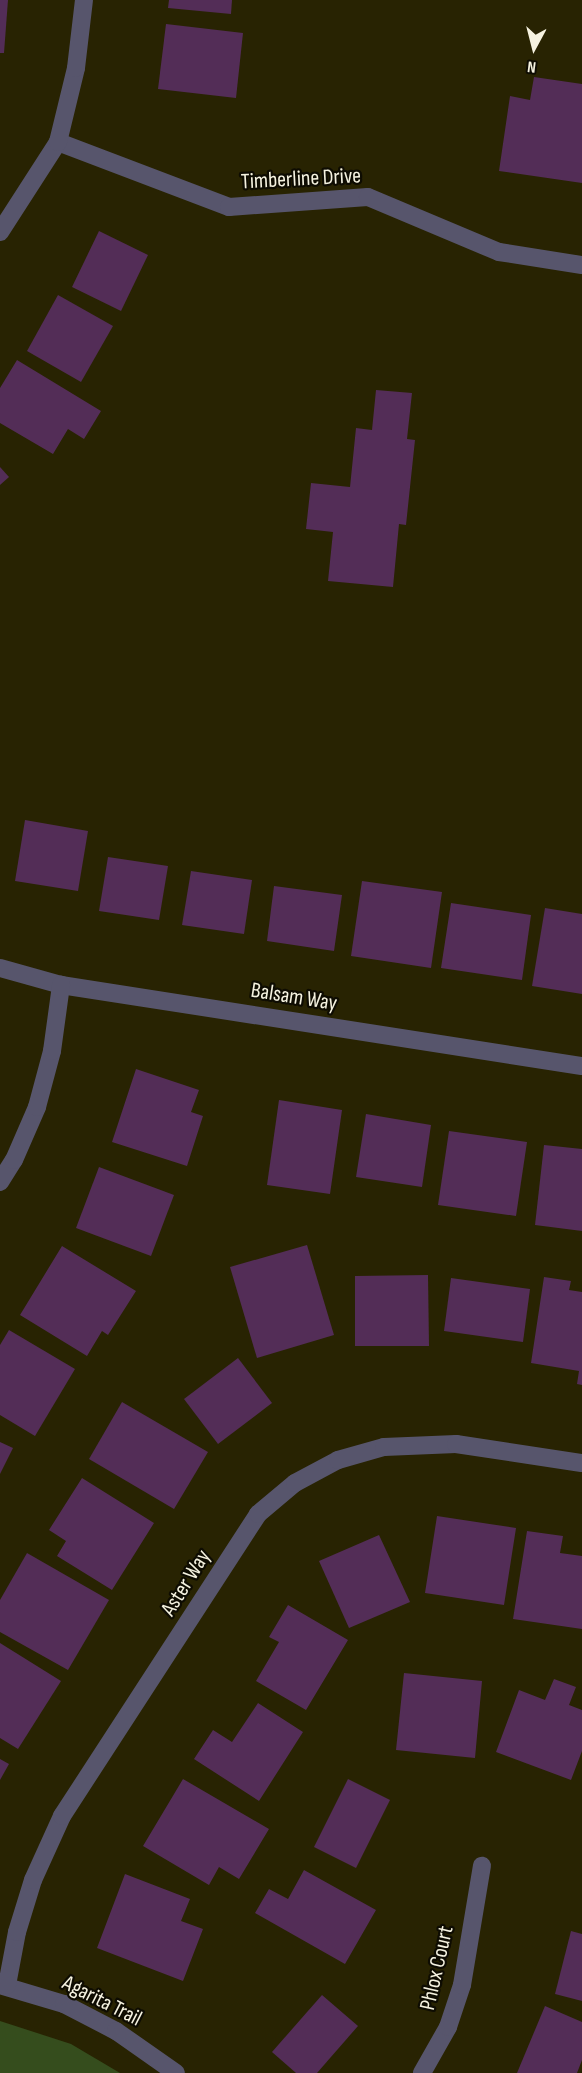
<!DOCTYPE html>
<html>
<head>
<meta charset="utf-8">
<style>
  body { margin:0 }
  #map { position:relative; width:582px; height:2073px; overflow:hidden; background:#282302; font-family:"Sofia Sans Condensed",sans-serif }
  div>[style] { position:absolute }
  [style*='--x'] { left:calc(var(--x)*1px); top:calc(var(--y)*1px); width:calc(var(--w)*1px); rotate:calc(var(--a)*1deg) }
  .green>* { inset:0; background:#354d1d }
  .building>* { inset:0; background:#532d57 }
  .minor>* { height:18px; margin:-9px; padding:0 9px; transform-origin:9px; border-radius:9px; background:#57556c }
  span { translate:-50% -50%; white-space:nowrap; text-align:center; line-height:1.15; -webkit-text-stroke:4.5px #0e0c02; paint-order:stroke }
  .street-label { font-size:22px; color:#f5f2e0 }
  .north { position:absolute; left:504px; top:18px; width:60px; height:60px; -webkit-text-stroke:4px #0e0c02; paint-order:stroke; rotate:187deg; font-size:16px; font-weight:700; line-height:24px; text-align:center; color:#f5f2e0 }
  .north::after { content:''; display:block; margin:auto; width:21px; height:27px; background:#f5f2e0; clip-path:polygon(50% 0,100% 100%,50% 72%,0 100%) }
</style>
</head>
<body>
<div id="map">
  <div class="green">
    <i style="clip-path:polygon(0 2021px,71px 2044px,120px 2073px,0 2073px)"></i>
  </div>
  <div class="building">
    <i style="clip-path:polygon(0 0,8px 0,4px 53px,0 53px)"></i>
    <i style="clip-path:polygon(169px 0,232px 0,231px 14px,168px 8px)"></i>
    <i style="clip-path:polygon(166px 24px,243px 33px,236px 98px,158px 89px)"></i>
    <i style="clip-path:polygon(534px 77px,582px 84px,582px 183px,499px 171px,510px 96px,530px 100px)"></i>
    <i style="clip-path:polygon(99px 231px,148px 255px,121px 311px,72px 287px)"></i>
    <i style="clip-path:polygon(58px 295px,113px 326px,81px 382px,27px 351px)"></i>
    <i style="clip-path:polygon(17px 360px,101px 411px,84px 439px,68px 429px,53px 454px,0 423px,0 388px)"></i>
    <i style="clip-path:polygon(376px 390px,412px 393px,407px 439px,415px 440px,406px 525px,399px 524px,393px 587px,328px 581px,333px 532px,306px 529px,311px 483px,350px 487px,356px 428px,372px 430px)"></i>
    <i style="clip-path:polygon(0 467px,9px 477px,0 485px)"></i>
    <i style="clip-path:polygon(25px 820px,88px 831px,78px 891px,15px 881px)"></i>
    <i style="clip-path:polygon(108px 857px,168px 866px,159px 920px,99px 911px)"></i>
    <i style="clip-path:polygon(191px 871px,252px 880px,244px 934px,182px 925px)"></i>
    <i style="clip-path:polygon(362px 881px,442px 892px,431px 968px,351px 956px)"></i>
    <i style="clip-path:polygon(274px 886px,342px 895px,334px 951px,267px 941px)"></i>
    <i style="clip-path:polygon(451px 903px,531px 915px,522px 980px,441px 968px)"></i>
    <i style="clip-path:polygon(545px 908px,582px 914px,582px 994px,532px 986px)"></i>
    <i style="clip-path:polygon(136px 1069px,199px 1090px,191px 1112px,203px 1116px,187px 1166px,112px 1142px)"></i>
    <i style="clip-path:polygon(279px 1100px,342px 1110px,330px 1194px,267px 1185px)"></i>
    <i style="clip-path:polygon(366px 1114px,431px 1125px,422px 1187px,356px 1177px)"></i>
    <i style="clip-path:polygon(449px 1131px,527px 1142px,516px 1216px,438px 1205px)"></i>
    <i style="clip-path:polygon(544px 1145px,582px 1149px,582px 1231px,535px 1225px)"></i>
    <i style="clip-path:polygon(99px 1167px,174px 1195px,151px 1256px,76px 1228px)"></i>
    <i style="clip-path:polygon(307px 1245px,334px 1335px,257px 1358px,230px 1267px)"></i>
    <i style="clip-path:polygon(62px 1246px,136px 1291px,108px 1335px,102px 1331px,87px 1356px,20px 1315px)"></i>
    <i style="clip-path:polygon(428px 1275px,429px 1346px,355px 1346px,355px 1276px)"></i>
    <i style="clip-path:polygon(544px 1277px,571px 1281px,569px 1290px,582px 1292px,582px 1385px,577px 1384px,579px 1371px,531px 1363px)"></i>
    <i style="clip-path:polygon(451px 1278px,530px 1289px,523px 1342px,444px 1331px)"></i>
    <i style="clip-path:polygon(9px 1330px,75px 1369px,35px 1436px,0 1415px,0 1345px)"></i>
    <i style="clip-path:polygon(238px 1358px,272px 1403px,218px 1444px,184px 1399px)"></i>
    <i style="clip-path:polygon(122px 1402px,208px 1452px,174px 1509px,89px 1459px)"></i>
    <i style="clip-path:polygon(0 1442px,13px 1448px,0 1474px)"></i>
    <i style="clip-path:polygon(82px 1478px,154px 1523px,112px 1590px,57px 1556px,66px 1541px,49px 1530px)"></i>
    <i style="clip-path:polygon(437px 1516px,516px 1528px,504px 1605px,425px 1593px)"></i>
    <i style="clip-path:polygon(527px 1531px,563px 1536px,560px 1553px,582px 1556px,582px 1629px,513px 1619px)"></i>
    <i style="clip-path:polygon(379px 1535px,410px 1602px,349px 1628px,319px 1561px)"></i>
    <i style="clip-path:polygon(27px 1553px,109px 1600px,68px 1670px,0 1632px,0 1600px)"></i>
    <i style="clip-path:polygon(288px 1605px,348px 1640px,306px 1710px,256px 1681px,279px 1642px,269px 1637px)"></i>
    <i style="clip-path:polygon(0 1643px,61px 1681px,18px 1749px,0 1738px)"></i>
    <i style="clip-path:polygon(404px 1673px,482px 1681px,475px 1758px,396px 1750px)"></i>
    <i style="clip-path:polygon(554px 1679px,576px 1687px,569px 1705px,582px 1710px,582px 1751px,571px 1780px,496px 1752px,519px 1690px,545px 1700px)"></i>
    <i style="clip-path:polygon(258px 1703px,303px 1732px,259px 1801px,194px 1759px,213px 1730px,232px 1742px)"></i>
    <i style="clip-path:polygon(0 1759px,9px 1764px,0 1780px)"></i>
    <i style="clip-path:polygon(183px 1779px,269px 1829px,239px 1879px,219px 1867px,209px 1885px,143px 1846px)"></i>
    <i style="clip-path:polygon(348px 1779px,390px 1800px,356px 1868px,314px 1847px)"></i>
    <i style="clip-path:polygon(304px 1870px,376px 1910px,345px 1964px,255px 1913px,269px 1889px,288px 1899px)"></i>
    <i style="clip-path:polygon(125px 1874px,190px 1899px,181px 1921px,203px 1929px,183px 1981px,97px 1948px)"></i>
    <i style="clip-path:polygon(571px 1931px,582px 1934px,582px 2001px,555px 1994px)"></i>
    <i style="clip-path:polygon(322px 1995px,358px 2026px,317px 2073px,296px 2073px,272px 2052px)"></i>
    <i style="clip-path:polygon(545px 2006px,582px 2022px,582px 2060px,577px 2073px,517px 2073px)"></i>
  </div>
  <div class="minor">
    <i style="--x:58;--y:142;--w:183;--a:20.8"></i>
    <i style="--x:229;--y:207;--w:139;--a:-4.1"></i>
    <i style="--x:368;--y:197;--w:142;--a:22.8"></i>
    <i style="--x:499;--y:252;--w:84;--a:8.9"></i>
    <i style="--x:0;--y:232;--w:107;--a:-57.2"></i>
    <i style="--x:58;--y:142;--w:76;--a:-76.3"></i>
    <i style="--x:76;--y:68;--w:68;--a:-83.3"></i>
    <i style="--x:0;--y:968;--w:63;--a:15.6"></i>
    <i style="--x:61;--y:985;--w:527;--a:8.84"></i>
    <i style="--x:0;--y:1182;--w:26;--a:-58"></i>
    <i style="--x:14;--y:1160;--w:58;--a:-66.5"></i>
    <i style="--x:37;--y:1107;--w:58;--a:-75"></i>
    <i style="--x:52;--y:1051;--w:67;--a:-82.2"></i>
    <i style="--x:0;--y:1985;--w:67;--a:16.5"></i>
    <i style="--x:64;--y:2004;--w:59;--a:27.4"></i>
    <i style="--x:116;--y:2031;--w:73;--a:35"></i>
    <i style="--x:7;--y:1985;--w:54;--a:-79.3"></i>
    <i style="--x:17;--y:1932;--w:54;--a:-72.9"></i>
    <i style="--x:33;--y:1880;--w:70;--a:-65.6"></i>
    <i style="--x:62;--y:1816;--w:360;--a:-57"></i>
    <i style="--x:258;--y:1514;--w:48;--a:-40"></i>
    <i style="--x:295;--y:1483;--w:49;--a:-28.1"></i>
    <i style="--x:338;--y:1460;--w:48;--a:-15.8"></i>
    <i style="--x:384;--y:1447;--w:72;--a:-2.4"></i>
    <i style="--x:456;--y:1444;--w:127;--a:8.6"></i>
    <i style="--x:422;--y:2073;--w:53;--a:-60.5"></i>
    <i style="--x:448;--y:2027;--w:44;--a:-71.6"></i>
    <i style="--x:462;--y:1985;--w:121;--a:-80.5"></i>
  </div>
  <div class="street-label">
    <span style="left:301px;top:179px;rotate:-3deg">Timberline Drive</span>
    <span style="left:294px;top:997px;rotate:9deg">Balsam Way</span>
    <span style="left:186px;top:1583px;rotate:-58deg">Aster Way</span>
    <span style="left:437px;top:1968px;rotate:-77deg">Phlox Court</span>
    <span style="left:102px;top:2001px;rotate:27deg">Agarita Trail</span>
  </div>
  <div class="north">N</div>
</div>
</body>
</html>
